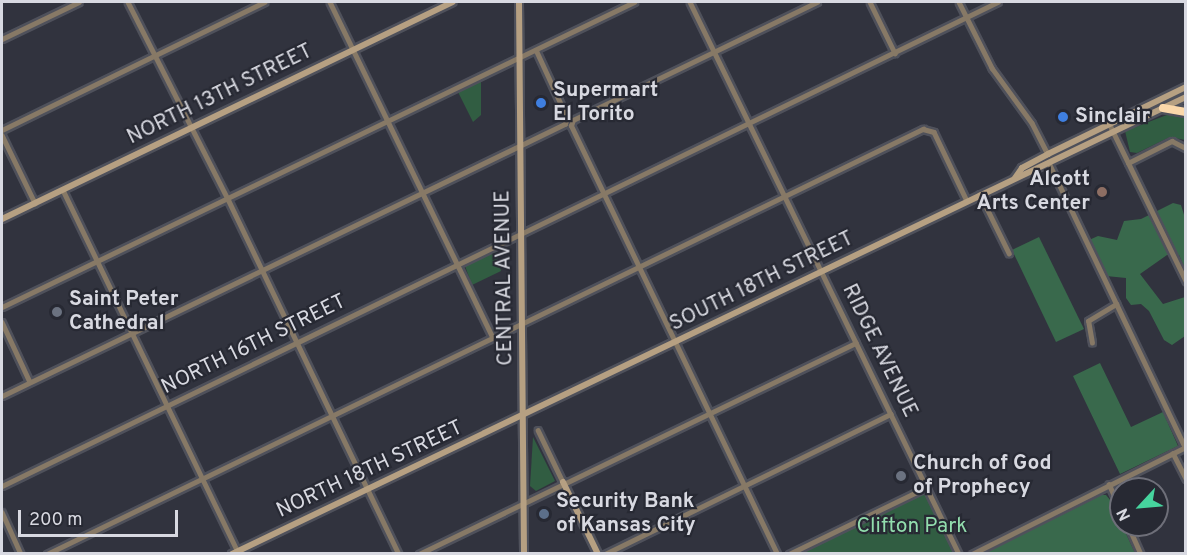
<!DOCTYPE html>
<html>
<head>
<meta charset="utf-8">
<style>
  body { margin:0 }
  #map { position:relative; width:1187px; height:555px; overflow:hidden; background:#31333e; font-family:Overpass,sans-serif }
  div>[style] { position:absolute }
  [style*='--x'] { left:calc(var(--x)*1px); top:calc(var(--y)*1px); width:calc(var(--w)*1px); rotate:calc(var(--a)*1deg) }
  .green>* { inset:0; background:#315d42 }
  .forest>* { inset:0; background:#39694c }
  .roads { filter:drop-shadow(2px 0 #4f515b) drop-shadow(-2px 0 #4f515b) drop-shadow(0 2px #4f515b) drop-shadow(0 -2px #4f515b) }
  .street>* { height:4.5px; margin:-2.25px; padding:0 2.25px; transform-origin:2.25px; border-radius:2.25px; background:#877966 }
  .secondary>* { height:6px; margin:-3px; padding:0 3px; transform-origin:3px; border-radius:3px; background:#b6a082 }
  .highway>* { height:8px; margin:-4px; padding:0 4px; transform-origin:4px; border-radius:4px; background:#fbd8aa }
  .dots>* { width:16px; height:16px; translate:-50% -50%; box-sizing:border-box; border:3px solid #272933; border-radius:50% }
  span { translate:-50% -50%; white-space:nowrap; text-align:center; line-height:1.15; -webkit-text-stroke:4.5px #272933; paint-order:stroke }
  .poi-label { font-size:21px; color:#d8d9e1; font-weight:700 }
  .left { translate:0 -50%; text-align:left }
  .right { translate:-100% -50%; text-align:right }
  .street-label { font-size:21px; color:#d8d9e1 }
  .park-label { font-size:21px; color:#92ddad }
  .frame { position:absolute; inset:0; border:3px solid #d8d9e1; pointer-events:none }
  .north { position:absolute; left:1109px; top:477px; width:60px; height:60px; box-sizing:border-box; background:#272933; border:2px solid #6e6f79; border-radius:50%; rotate:244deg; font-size:16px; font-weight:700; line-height:24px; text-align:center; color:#d8d9e1 }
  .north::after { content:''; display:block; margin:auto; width:21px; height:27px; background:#46d49e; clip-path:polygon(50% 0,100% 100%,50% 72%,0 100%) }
  .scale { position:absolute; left:18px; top:510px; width:160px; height:27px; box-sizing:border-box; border:3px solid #d8d9e1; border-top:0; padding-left:8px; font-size:18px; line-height:21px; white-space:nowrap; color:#d8d9e1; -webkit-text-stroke:4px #272933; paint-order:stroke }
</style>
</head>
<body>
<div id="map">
  <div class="green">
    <i style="clip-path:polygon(481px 81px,481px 115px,473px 122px,458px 92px)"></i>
    <i style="clip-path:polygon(1172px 113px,1185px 116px,1185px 140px,1170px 137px,1137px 153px,1130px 152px,1125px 131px)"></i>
    <i style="clip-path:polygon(496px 250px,501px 271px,472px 285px,465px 266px)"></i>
    <i style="clip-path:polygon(533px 437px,555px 481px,536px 491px,530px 486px)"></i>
    <i style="clip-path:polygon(921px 494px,926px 495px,955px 553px,797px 553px)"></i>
  </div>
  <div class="forest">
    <i style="clip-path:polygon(1173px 203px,1181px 205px,1185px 218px,1185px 269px,1179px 255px,1167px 255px,1140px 274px,1163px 304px,1185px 297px,1185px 336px,1172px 345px,1164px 340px,1149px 311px,1141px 304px,1131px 305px,1126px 298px,1126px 278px,1106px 276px,1089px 240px,1098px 236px,1117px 240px,1124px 221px,1141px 219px)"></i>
    <i style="clip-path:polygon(1039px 237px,1084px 329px,1056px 342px,1012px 250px)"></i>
    <i style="clip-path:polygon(1100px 363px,1131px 427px,1163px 412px,1178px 446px,1120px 474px,1073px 376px)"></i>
    <i style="clip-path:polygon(1100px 495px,1106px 495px,1111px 501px,1135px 553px,982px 553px)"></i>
  </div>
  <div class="roads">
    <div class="street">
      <i style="--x:128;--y:2;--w:221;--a:63.1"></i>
      <i style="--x:228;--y:199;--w:394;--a:64.3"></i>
      <i style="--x:330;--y:2;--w:373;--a:64.1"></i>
      <i style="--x:690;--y:2;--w:614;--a:64.02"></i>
      <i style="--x:870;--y:2;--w:57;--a:63.9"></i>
      <i style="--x:959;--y:2;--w:74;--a:63.4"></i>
      <i style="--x:992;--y:68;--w:68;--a:54"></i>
      <i style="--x:1032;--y:123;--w:35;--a:63"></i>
      <i style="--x:2;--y:39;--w:85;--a:-25.7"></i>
      <i style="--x:1109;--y:123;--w:176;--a:64"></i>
      <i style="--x:2;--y:130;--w:292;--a:-26"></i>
      <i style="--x:2;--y:135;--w:76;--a:64.1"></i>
      <i style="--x:1128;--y:163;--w:49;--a:-26.6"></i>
      <i style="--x:1172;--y:141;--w:16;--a:27"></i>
      <i style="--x:1050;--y:165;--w:313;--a:64.4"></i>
      <i style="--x:63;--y:190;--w:402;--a:64.2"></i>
      <i style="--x:980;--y:194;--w:66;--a:63.8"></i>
      <i style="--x:2;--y:307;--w:702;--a:-25.76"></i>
      <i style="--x:2;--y:322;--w:66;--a:65"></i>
      <i style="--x:1092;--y:343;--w:22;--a:-100"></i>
      <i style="--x:1088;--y:321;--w:33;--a:-31"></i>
      <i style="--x:2;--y:396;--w:625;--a:-25.79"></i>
      <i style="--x:565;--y:124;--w:6;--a:-72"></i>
      <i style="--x:567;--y:118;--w:74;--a:-114.8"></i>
      <i style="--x:538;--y:430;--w:58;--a:64.3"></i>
      <i style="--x:1173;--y:453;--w:29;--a:63"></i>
      <i style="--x:1109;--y:484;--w:29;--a:65"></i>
      <i style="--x:2;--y:486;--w:1107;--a:-25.92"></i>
      <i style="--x:2;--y:512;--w:46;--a:65.7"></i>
      <i style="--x:1128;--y:525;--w:32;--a:66"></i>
      <i style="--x:47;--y:554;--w:974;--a:-25.88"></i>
      <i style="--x:923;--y:129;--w:11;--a:15"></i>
      <i style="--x:934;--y:132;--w:76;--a:64.4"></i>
      <i style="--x:419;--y:554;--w:485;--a:-25.8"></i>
      <i style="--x:605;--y:554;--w:318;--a:-26.1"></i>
      <i style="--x:777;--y:554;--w:475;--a:-115.7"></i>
      <i style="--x:571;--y:126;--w:6;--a:-72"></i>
      <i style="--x:573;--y:120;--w:271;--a:-25.8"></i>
      <i style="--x:789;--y:554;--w:153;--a:-25.9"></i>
      <i style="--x:972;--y:554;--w:239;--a:-26.6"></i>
    </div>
    <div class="secondary">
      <i style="--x:519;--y:2;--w:552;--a:89.48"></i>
      <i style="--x:1015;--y:178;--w:12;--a:-55"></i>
      <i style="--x:1022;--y:168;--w:30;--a:-28"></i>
      <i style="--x:1048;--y:154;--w:153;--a:-25.9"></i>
      <i style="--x:2;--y:219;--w:500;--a:-25.7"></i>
      <i style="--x:563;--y:482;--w:80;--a:64.1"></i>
      <i style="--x:232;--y:554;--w:1058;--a:-25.6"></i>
    </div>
    <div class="highway">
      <i style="--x:1163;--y:108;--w:23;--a:10"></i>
    </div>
  </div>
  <div class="dots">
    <i style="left:541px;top:103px;background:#3f7fe0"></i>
    <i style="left:1063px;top:117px;background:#3f7fe0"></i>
    <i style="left:1102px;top:192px;background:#8d6e63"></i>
    <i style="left:57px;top:312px;background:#6b7280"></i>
    <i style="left:901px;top:476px;background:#6b7280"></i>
    <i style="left:544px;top:514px;background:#5c6f8a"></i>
  </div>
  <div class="poi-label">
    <span class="left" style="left:553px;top:103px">Supermart<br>El Torito</span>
    <span class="left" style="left:1075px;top:117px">Sinclair</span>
    <span class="right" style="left:1090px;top:192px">Alcott<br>Arts Center</span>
    <span class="left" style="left:69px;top:312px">Saint Peter<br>Cathedral</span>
    <span class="left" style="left:913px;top:476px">Church of God<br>of Prophecy</span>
    <span class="left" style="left:556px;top:514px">Security Bank<br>of Kansas City</span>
  </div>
  <div class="street-label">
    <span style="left:220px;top:95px;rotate:-26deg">NORTH 13TH STREET</span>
    <span style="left:505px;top:278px;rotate:-91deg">CENTRAL AVENUE</span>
    <span style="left:762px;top:282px;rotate:-26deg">SOUTH 18TH STREET</span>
    <span style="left:254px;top:345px;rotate:-26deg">NORTH 16TH STREET</span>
    <span style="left:879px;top:351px;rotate:64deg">RIDGE AVENUE</span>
    <span style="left:370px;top:470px;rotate:-25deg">NORTH 18TH STREET</span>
  </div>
  <div class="park-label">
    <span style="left:912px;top:527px">Clifton Park</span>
  </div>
  <div class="frame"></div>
  <div class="north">N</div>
  <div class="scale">200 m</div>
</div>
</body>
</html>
